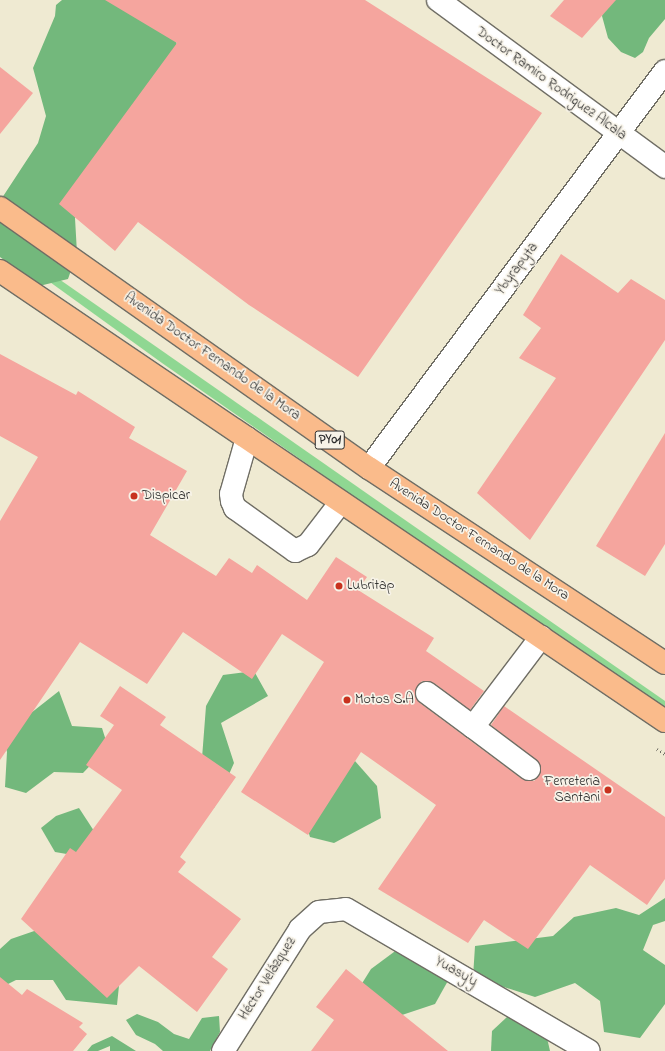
<!DOCTYPE html>
<html>
<head>
<meta charset="utf-8">
<style>
  body { margin:0 }
  #map { position:relative; width:665px; height:1051px; overflow:hidden; background:#efead2; font-family:"Indie Flower",sans-serif }
  div>[style] { position:absolute }
  [style*='--x'] { left:calc(var(--x)*1px); top:calc(var(--y)*1px); width:calc(var(--w)*1px); rotate:calc(var(--a)*1deg) }
  .green>* { inset:0; background:#8fd792 }
  .forest>* { inset:0; background:#73b87c }
  .building>* { inset:0; background:#f5a59e }
  .path>* { height:2.5px; margin-top:-1.25px; transform-origin:0; background:repeating-linear-gradient(90deg,#706e65 0 1px,transparent 0 4px) }
  .roads { filter:drop-shadow(1px 0 #706e65) drop-shadow(-1px 0 #706e65) drop-shadow(0 1px #706e65) drop-shadow(0 -1px #706e65) }
  .minor>* { height:22px; margin:-11px; padding:0 11px; transform-origin:11px; border-radius:11px; background:#fff }
  .highway>* { height:22px; margin:-11px; padding:0 11px; transform-origin:11px; border-radius:11px; background:#fabb8b }
  .dots>* { width:11px; height:11px; translate:-50% -50%; box-sizing:border-box; border:2px solid #f7f3e8; border-radius:50% }
  span { translate:-50% -50%; white-space:nowrap; text-align:center; line-height:1.15; -webkit-text-stroke:3.5px #f7f3e8; paint-order:stroke }
  .shield-label span { padding:1px 3px; background:#f7f3e8; border:1px solid; border-radius:3px; -webkit-text-stroke-width:0 }
  .shield-label { font-size:13px; color:#2b2b2b; font-weight:700 }
  .street-label { font-size:14px; color:#2b2b2b }
  .poi-label { font-size:14px; color:#2b2b2b }
  .left { translate:0 -50%; text-align:left }
  .right { translate:-100% -50%; text-align:right }
</style>
</head>
<body>
<div id="map">
  <div class="green">
    <i style="clip-path:polygon(0 238px,665px 701px,665px 713px,162px 363px,0 246px)"></i>
  </div>
  <div class="forest">
    <i style="clip-path:polygon(62px 0,129px 0,175px 31px,179px 63px,94px 181px,75px 218px,77px 253px,68px 279px,39px 286px,0 257px,0 201px,38px 143px,46px 116px,33px 68px,55px 16px,56px 5px)"></i>
    <i style="clip-path:polygon(606px 0,665px 0,665px 19px,649px 38px,643px 52px,635px 58px,621px 52px,608px 38px,602px 16px)"></i>
    <i style="clip-path:polygon(254px 671px,268px 696px,221px 723px,234px 763px,214px 808px,202px 758px,206px 706px,223px 675px)"></i>
    <i style="clip-path:polygon(59px 691px,72px 726px,102px 728px,108px 747px,83px 773px,54px 772px,26px 793px,5px 787px,7px 752px,3px 735px)"></i>
    <i style="clip-path:polygon(355px 761px,377px 786px,381px 818px,334px 843px,310px 837px,299px 801px,310px 783px)"></i>
    <i style="clip-path:polygon(79px 808px,94px 831px,96px 859px,55px 852px,41px 828px,56px 816px)"></i>
    <i style="clip-path:polygon(665px 898px,665px 921px,653px 925px,643px 950px,665px 965px,665px 1004px,640px 1038px,604px 1032px,600px 1001px,575px 983px,535px 997px,473px 977px,475px 946px,553px 936px,574px 917px,616px 908px,639px 915px)"></i>
    <i style="clip-path:polygon(43px 928px,120px 976px,117px 1005px,66px 1000px,53px 980px,16px 980px,0 988px,0 949px,11px 939px)"></i>
    <i style="clip-path:polygon(398px 949px,454px 970px,435px 1004px,396px 1017px,356px 993px,371px 969px)"></i>
    <i style="clip-path:polygon(137px 1014px,158px 1022px,174px 1034px,189px 1039px,202px 1018px,219px 1016px,220px 1032px,210px 1051px,163px 1051px,155px 1044px,136px 1035px,126px 1020px)"></i>
    <i style="clip-path:polygon(542px 1016px,550px 1051px,491px 1051px,492px 1031px,507px 1017px)"></i>
    <i style="clip-path:polygon(112px 1036px,136px 1051px,110px 1051px,110px 1046px,98px 1051px,87px 1051px,92px 1045px)"></i>
  </div>
  <div class="building">
    <i style="clip-path:polygon(105px 0,365px 0,542px 113px,358px 377px,249px 305px,138px 222px,115px 251px,59px 204px,177px 43px)"></i>
    <i style="clip-path:polygon(564px 0,616px 0,582px 38px,550px 16px)"></i>
    <i style="clip-path:polygon(0 67px,33px 93px,0 134px)"></i>
    <i style="clip-path:polygon(561px 254px,618px 293px,631px 279px,665px 300px,665px 340px,530px 540px,477px 493px,556px 378px,519px 358px,541px 328px,523px 315px)"></i>
    <i style="clip-path:polygon(0 354px,76px 395px,78px 391px,135px 427px,129px 438px,187px 471px,150px 535px,216px 576px,229px 558px,252px 573px,257px 565px,307px 600px,336px 557px,367px 577px,358px 590px,434px 638px,426px 651px,484px 691px,470px 710px,434px 683px,422px 681px,415px 691px,420px 703px,522px 779px,534px 781px,539px 776px,540px 764px,491px 725px,504px 706px,665px 817px,665px 879px,647px 905px,590px 865px,528px 949px,484px 920px,468px 943px,378px 889px,436px 805px,361px 752px,308px 835px,241px 792px,324px 662px,282px 634px,252px 679px,183px 632px,147px 684px,80px 642px,0 760px,0 521px,38px 457px,0 436px)"></i>
    <i style="clip-path:polygon(665px 433px,665px 544px,645px 576px,596px 546px)"></i>
    <i style="clip-path:polygon(120px 686px,166px 717px,160px 725px,236px 777px,180px 857px,186px 862px,178px 872px,241px 919px,212px 957px,228px 969px,197px 1012px,139px 966px,107px 998px,21px 919px,70px 848px,76px 852px,122px 790px,86px 765px,114px 725px,100px 716px)"></i>
    <i style="clip-path:polygon(346px 969px,448px 1051px,311px 1051px,334px 1020px,316px 1007px)"></i>
    <i style="clip-path:polygon(0 977px,22px 995px,27px 989px,83px 1023px,79px 1027px,87px 1034px,73px 1051px,0 1051px)"></i>
  </div>
  <div class="path">
    <i style="--x:657;--y:749;--w:9;--a:32"></i>
  </div>
  <div class="roads">
    <div class="minor">
      <i style="--x:438;--y:0;--w:282;--a:36.3"></i>
      <i style="--x:247;--y:438;--w:58;--a:105.9"></i>
      <i style="--x:231;--y:494;--w:7;--a:82"></i>
      <i style="--x:232;--y:501;--w:8;--a:67"></i>
      <i style="--x:235;--y:508;--w:74;--a:35.6"></i>
      <i style="--x:295;--y:551;--w:14;--a:-25"></i>
      <i style="--x:308;--y:545;--w:54;--a:-52.5"></i>
      <i style="--x:369;--y:468;--w:495;--a:-53.3"></i>
      <i style="--x:427;--y:693;--w:57;--a:36.5"></i>
      <i style="--x:529;--y:769;--w:70;--a:-143.1"></i>
      <i style="--x:473;--y:727;--w:113;--a:-52.9"></i>
      <i style="--x:223;--y:1051;--w:144;--a:-57.7"></i>
      <i style="--x:300;--y:929;--w:25;--a:-42"></i>
      <i style="--x:319;--y:912;--w:27;--a:-6"></i>
      <i style="--x:346;--y:909;--w:281;--a:30.3"></i>
    </div>
    <div class="highway">
      <i style="--x:0;--y:208;--w:451;--a:35.2"></i>
      <i style="--x:369;--y:468;--w:354;--a:33.4"></i>
      <i style="--x:0;--y:271;--w:803;--a:34.09"></i>
    </div>
  </div>
  <div class="dots">
    <i style="left:134px;top:496px;background:#c8321e"></i>
    <i style="left:339px;top:586px;background:#c8321e"></i>
    <i style="left:347px;top:700px;background:#c8321e"></i>
    <i style="left:608px;top:790px;background:#c8321e"></i>
  </div>
  <div class="shield-label">
    <span style="left:330px;top:440px">PY01</span>
  </div>
  <div class="street-label">
    <span style="left:551px;top:84px;rotate:36deg">Doctor Ramiro Rodriguez Alcala</span>
    <span style="left:517px;top:269px;rotate:-53deg">Ybyrapyta</span>
    <span style="left:212px;top:357px;rotate:35deg">Avenida Doctor Fernando de la Mora</span>
    <span style="left:479px;top:540px;rotate:33deg">Avenida Doctor Fernando de la Mora</span>
    <span style="left:456px;top:972px;rotate:30deg">Yuasy'y</span>
    <span style="left:268px;top:979px;rotate:-58deg">Héctor Velázquez</span>
  </div>
  <div class="poi-label">
    <span class="left" style="left:142px;top:496px">Dispicar</span>
    <span class="left" style="left:347px;top:586px">Lubritap</span>
    <span class="left" style="left:355px;top:700px">Motos S.A</span>
    <span class="right" style="left:600px;top:790px">Ferreteria<br>Santani</span>
  </div>
</div>
</body>
</html>
